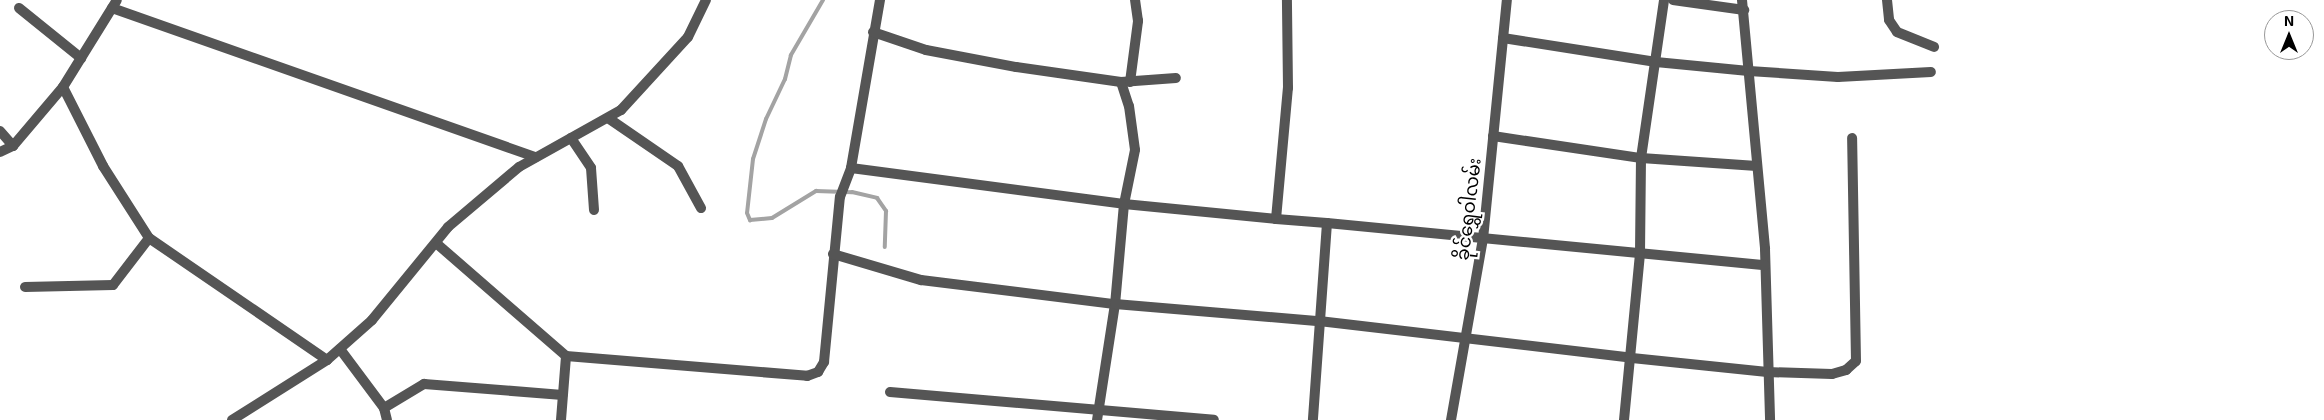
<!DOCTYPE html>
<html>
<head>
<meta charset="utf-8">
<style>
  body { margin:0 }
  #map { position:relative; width:2324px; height:420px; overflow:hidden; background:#fff; font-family:"Exo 2","Noto Sans Myanmar",sans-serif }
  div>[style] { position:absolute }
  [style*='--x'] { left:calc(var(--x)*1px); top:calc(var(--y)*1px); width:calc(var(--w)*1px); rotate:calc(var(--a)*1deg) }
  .stream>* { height:4px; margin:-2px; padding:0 2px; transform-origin:2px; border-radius:2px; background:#a3a3a3 }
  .minor>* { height:10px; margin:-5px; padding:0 5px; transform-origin:5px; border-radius:5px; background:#555 }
  .tertiary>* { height:10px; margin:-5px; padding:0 5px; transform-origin:5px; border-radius:5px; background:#555 }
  span { translate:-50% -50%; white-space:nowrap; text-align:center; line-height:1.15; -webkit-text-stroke:4.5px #fff; paint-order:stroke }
  .street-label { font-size:18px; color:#000 }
  .north { position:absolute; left:2264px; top:10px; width:50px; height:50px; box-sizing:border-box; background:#fff; border:1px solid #999; border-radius:50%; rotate:0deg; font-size:14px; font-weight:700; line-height:20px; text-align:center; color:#000 }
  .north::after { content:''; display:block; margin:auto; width:18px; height:22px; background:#000; clip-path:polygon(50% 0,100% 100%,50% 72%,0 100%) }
</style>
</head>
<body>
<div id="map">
  <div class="stream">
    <i style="--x:823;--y:0;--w:64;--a:120.2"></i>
    <i style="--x:791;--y:55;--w:25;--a:104"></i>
    <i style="--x:785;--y:79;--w:44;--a:115.4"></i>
    <i style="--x:766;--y:119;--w:42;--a:108"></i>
    <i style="--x:753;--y:159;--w:54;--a:96.3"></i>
    <i style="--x:747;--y:213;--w:8;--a:67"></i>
    <i style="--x:750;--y:220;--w:22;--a:-5"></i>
    <i style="--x:772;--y:218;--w:52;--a:-31.5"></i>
    <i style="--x:816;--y:191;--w:36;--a:2"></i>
    <i style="--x:852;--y:192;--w:26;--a:13"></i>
    <i style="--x:877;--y:198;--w:16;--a:55"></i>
    <i style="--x:886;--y:211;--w:36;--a:92"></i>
  </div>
  <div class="minor">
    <i style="--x:880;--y:0;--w:170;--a:99.8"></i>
    <i style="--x:851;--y:168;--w:275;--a:7.5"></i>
    <i style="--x:1124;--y:204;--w:100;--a:95.1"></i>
    <i style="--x:1115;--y:304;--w:117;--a:98.8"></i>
    <i style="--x:1673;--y:0;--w:72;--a:8"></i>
    <i style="--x:1742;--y:0;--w:250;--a:84.7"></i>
    <i style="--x:1765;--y:249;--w:171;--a:88.3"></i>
    <i style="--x:1887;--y:0;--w:20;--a:84"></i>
    <i style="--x:1889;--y:20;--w:14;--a:56"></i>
    <i style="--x:1897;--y:32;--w:40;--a:22"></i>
    <i style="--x:19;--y:8;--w:80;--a:38.9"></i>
    <i style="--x:112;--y:8;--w:449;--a:19.4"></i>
    <i style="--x:873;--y:32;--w:56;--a:18.8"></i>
    <i style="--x:926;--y:50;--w:92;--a:10.7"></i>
    <i style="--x:1016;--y:67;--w:106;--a:8.1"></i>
    <i style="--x:1121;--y:82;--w:55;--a:-4.2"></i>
    <i style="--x:1503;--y:38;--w:155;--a:8.9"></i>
    <i style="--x:1656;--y:62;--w:93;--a:5.5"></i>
    <i style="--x:1749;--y:71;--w:89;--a:3.9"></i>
    <i style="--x:1838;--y:77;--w:93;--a:-3.1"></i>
    <i style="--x:1121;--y:82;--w:25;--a:72"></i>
    <i style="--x:1129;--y:106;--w:44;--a:82.2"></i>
    <i style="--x:1135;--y:150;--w:55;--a:101.5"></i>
    <i style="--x:1124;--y:204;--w:153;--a:5.6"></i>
    <i style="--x:1276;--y:219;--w:132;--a:-84.8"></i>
    <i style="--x:1288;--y:88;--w:88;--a:-90.7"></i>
    <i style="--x:1130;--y:82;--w:62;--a:-82.5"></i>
    <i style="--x:1138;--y:21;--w:21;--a:-98"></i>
    <i style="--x:63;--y:87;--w:89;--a:63.1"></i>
    <i style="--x:103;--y:166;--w:85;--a:57.4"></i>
    <i style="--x:149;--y:238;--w:216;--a:34.4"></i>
    <i style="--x:608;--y:118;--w:85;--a:34.4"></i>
    <i style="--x:678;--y:166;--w:48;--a:61.3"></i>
    <i style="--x:0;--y:131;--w:20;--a:49"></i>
    <i style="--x:1493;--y:136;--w:150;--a:8.5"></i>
    <i style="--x:1641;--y:158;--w:116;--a:3.9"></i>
    <i style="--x:571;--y:138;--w:36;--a:56"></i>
    <i style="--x:591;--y:168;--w:42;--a:85.9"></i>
    <i style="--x:0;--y:152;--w:14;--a:-25"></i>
    <i style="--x:13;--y:146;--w:77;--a:-49.7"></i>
    <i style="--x:63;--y:87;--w:102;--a:-58.2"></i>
    <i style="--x:1276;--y:219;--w:51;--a:4.5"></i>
    <i style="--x:1327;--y:223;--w:197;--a:94.1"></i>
    <i style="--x:1327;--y:223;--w:440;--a:5.5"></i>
    <i style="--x:436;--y:243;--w:172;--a:41"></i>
    <i style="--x:566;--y:356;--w:242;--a:4.7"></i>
    <i style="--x:807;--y:376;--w:12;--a:-20"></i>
    <i style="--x:818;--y:372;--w:12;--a:-59"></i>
    <i style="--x:824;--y:362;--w:166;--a:-84.5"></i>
    <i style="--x:840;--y:197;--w:31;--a:-69"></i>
    <i style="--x:833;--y:254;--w:92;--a:16.5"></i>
    <i style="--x:921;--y:280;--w:195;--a:7.1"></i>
    <i style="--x:1115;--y:304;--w:205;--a:4.8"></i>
    <i style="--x:1319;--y:321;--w:315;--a:6.7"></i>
    <i style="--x:1632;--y:358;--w:136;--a:5.9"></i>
    <i style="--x:1767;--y:372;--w:65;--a:1.8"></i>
    <i style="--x:1832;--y:374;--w:15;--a:-16"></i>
    <i style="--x:1846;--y:370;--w:13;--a:-42"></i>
    <i style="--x:1856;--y:361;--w:223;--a:-91"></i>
    <i style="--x:25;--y:287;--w:88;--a:-1.3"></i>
    <i style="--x:113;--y:285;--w:59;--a:-52.5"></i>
    <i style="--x:340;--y:349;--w:74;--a:53.3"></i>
    <i style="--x:384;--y:408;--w:12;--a:76"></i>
    <i style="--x:890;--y:392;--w:325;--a:4.9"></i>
    <i style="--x:384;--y:408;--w:47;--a:-31"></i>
    <i style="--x:424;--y:384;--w:139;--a:4.5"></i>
    <i style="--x:561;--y:420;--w:64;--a:-85.5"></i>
    <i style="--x:1624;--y:420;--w:168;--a:-84.5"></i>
    <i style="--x:1640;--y:253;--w:95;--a:-89.4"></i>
    <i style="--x:1641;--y:158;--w:160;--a:-81.7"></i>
  </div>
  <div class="tertiary">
    <i style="--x:232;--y:420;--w:112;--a:-32.3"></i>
    <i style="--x:327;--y:360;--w:60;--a:-41.6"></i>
    <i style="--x:372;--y:320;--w:120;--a:-50.7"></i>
    <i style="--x:448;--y:227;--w:93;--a:-40.2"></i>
    <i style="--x:519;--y:167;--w:117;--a:-29.2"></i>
    <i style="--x:621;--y:110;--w:99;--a:-47.5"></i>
    <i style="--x:688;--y:37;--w:41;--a:-64.1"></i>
    <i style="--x:1451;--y:420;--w:184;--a:-80"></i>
    <i style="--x:1483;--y:239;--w:240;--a:-84.3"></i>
  </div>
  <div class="street-label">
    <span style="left:1468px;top:209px;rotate:-83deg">ခိုင်ရွှေဝါလမ်း</span>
  </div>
  <div class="north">N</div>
</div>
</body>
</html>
